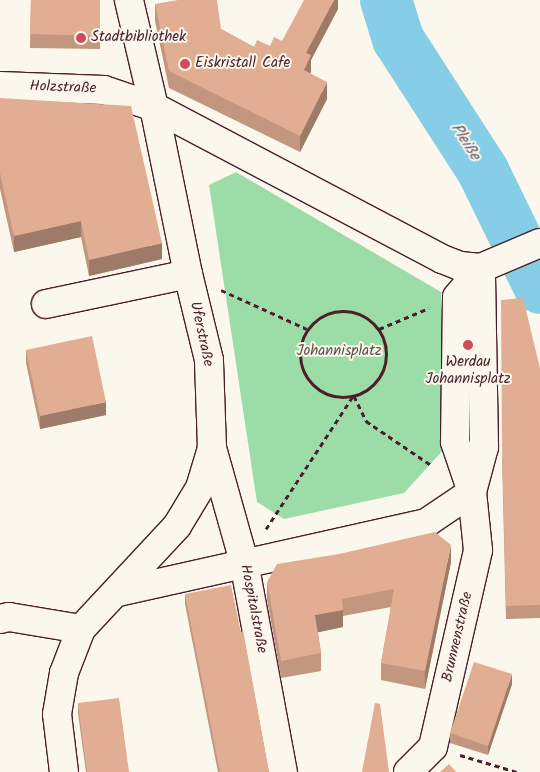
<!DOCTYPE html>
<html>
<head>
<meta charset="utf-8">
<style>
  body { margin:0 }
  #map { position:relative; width:540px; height:772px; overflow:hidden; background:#fbf7ec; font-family:Kalam,sans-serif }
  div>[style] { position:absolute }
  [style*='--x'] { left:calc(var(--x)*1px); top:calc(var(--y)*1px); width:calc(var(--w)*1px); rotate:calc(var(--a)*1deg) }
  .green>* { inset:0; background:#9cdca6 }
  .river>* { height:52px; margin:-26px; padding:0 26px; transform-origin:26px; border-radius:26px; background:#86cee7 }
  .path>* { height:3px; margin-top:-1.5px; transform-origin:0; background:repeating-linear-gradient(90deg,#4a1f2b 0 5px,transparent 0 9px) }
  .path>.ring { margin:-1.5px; padding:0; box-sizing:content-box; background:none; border:3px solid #4a1f2b; border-radius:50% }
  .roads { filter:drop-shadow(1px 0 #4a1f2b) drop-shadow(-1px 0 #4a1f2b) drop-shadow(0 1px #4a1f2b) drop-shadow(0 -1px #4a1f2b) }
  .minor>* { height:28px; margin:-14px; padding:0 14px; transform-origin:14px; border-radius:14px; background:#fbf7ec }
  .wall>* { inset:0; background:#c2967f }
  .shaded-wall>* { inset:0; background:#9e7a68 }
  .building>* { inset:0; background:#e1ae94 }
  .dots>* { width:14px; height:14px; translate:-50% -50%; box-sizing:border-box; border:2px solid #fbf7ec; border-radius:50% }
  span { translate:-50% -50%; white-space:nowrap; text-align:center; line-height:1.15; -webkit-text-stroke:4px #fbf7ec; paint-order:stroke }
  .poi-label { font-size:15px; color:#4a1f2b }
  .left { translate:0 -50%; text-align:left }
  .street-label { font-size:15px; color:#4a1f2b }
  .park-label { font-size:15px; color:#5e4e4a }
  .water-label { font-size:16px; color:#5c5463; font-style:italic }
</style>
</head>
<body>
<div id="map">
  <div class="green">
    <i style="clip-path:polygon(236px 172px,441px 292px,445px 448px,404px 493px,284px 519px,257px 502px,209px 185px)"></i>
  </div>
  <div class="river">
    <i style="--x:386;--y:0;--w:41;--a:72.9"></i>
    <i style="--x:398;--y:39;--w:157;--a:57.2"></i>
    <i style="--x:483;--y:171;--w:130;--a:64"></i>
  </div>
  <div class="path">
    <i style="--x:221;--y:290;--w:94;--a:24.4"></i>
    <i class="ring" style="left:300px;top:311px;width:83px;height:83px"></i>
    <i style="--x:379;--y:329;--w:54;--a:-22.8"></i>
    <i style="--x:354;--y:396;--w:28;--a:64"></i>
    <i style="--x:366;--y:421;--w:78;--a:34.1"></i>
    <i style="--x:266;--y:529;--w:159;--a:-56.8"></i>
    <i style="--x:460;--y:755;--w:59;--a:16.6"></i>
  </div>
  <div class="roads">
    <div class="minor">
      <i style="--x:0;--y:86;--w:104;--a:2.2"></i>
      <i style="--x:104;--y:90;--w:53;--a:18.8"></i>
      <i style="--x:154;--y:107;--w:326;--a:27.8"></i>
      <i style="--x:442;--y:259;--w:19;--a:21"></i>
      <i style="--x:460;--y:266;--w:21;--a:5"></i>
      <i style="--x:481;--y:268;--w:64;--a:-23"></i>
      <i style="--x:46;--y:304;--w:145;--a:-11.9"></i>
      <i style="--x:212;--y:448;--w:118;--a:74.3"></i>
      <i style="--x:244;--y:562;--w:214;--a:79.5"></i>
      <i style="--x:118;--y:592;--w:316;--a:-12.6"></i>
      <i style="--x:426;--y:523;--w:55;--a:-34"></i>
      <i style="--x:472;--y:492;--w:47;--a:-75.1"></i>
      <i style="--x:484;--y:447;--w:179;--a:-91"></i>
      <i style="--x:0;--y:619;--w:9;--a:-13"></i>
      <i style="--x:9;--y:617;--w:73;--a:9.5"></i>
      <i style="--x:64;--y:772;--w:58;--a:-96.9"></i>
      <i style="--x:57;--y:714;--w:42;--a:-80.3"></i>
      <i style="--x:64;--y:673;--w:47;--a:-68.9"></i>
      <i style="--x:81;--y:629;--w:141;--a:-47"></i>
      <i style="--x:177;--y:526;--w:44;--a:-58.8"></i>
      <i style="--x:200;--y:488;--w:42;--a:-73.3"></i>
      <i style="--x:212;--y:448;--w:88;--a:-92"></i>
      <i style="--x:209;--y:360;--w:89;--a:-103.7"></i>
      <i style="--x:188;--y:274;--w:170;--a:-101.5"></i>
      <i style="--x:154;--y:107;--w:110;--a:-103.2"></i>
      <i style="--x:408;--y:772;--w:35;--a:-45"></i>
      <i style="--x:433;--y:747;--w:202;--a:-77.1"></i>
      <i style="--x:478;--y:550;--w:58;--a:-95.9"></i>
      <i style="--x:472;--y:492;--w:53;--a:-108.8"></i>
      <i style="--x:455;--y:442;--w:145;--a:-89.2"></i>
      <i style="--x:457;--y:297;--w:38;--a:-50"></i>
    </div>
  </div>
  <div class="wall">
    <i style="clip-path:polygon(31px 0,100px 0,100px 49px,30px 48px)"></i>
    <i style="clip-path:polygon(338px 0,338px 9px,311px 60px,310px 73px,327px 99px,300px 152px,169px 88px,155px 21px,155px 4px,221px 29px,254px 47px,270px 46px,282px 41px)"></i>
    <i style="clip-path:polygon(0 98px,162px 259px,89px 276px,81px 237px,14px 252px,0 189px)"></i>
    <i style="clip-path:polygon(26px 350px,106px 415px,40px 429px,26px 363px)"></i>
    <i style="clip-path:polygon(540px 368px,540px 618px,506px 619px,502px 458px)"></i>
    <i style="clip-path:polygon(451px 562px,425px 689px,381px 680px,381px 663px,391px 607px,343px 616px,343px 627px,318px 632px,321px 653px,321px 671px,281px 678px,267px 599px,267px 582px)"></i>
    <i style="clip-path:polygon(185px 594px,269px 772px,218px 772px,185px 604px)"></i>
    <i style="clip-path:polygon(512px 684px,488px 755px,450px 743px,450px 733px)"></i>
    <i style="clip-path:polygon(78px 703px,129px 772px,86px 772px,78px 713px)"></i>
  </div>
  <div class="shaded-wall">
    <i style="clip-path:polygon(334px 0,338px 0,338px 9px,311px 60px,311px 72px,304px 87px,304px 70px,306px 53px)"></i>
    <i style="clip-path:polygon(327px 82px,327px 99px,300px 152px,300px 136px)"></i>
    <i style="clip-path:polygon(81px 221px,81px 237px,14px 252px,14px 236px)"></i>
    <i style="clip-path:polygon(162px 243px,162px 259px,89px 276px,89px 260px)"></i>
    <i style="clip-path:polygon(106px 402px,106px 415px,40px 429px,40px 416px)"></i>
    <i style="clip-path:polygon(451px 545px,451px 562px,425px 689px,425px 671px)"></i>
    <i style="clip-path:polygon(343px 610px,343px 627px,315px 633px,315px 615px)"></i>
    <i style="clip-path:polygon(512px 674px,512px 684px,488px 755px,488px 746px)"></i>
  </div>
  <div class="building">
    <i style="clip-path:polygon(31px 0,100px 0,100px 36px,30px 34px)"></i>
    <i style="clip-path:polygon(178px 0,217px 0,221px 29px,254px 47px,257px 40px,270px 46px,274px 37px,282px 41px,304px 0,334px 0,306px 53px,311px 55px,304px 70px,327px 82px,300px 136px,169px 71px,155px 4px)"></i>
    <i style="clip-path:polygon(0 98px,131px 106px,162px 243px,89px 260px,81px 221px,14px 236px,0 173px)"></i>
    <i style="clip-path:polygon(523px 298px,540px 368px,540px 605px,506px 606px,502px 445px,501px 300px)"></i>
    <i style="clip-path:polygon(92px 336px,106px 402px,40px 416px,26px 350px)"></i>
    <i style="clip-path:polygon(435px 532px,451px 545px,425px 671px,381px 663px,394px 589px,342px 599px,343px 610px,315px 615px,321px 653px,281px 661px,267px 582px,277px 564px,339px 554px)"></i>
    <i style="clip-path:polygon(231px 585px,241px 633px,243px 630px,269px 772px,220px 772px,185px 594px)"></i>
    <i style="clip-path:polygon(474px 662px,512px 674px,488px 746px,450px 733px)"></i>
    <i style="clip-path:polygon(119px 698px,129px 772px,87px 772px,78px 703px)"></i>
    <i style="clip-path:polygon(375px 703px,380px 704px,389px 772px,362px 772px)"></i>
    <i style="clip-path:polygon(449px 764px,456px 772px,440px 772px)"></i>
  </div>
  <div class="dots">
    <i style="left:81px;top:38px;background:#d1495b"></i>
    <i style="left:185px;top:64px;background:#d1495b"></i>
    <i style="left:468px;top:345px;background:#d1495b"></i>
  </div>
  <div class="poi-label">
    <span class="left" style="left:91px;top:38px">Stadtbibliothek</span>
    <span class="left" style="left:195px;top:64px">Eiskristall Cafe</span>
    <span style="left:468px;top:371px">Werdau<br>Johannisplatz</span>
  </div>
  <div class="street-label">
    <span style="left:63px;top:88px;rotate:2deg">Holzstraße</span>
    <span style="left:201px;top:334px;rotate:78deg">Uferstraße</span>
    <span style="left:253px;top:609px;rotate:79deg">Hospitalstraße</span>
    <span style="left:458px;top:637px;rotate:-77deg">Brunnenstraße</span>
  </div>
  <div class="park-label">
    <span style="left:339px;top:352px">Johannisplatz</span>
  </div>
  <div class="water-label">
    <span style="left:465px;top:142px;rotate:57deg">Pleiße</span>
  </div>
</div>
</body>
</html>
